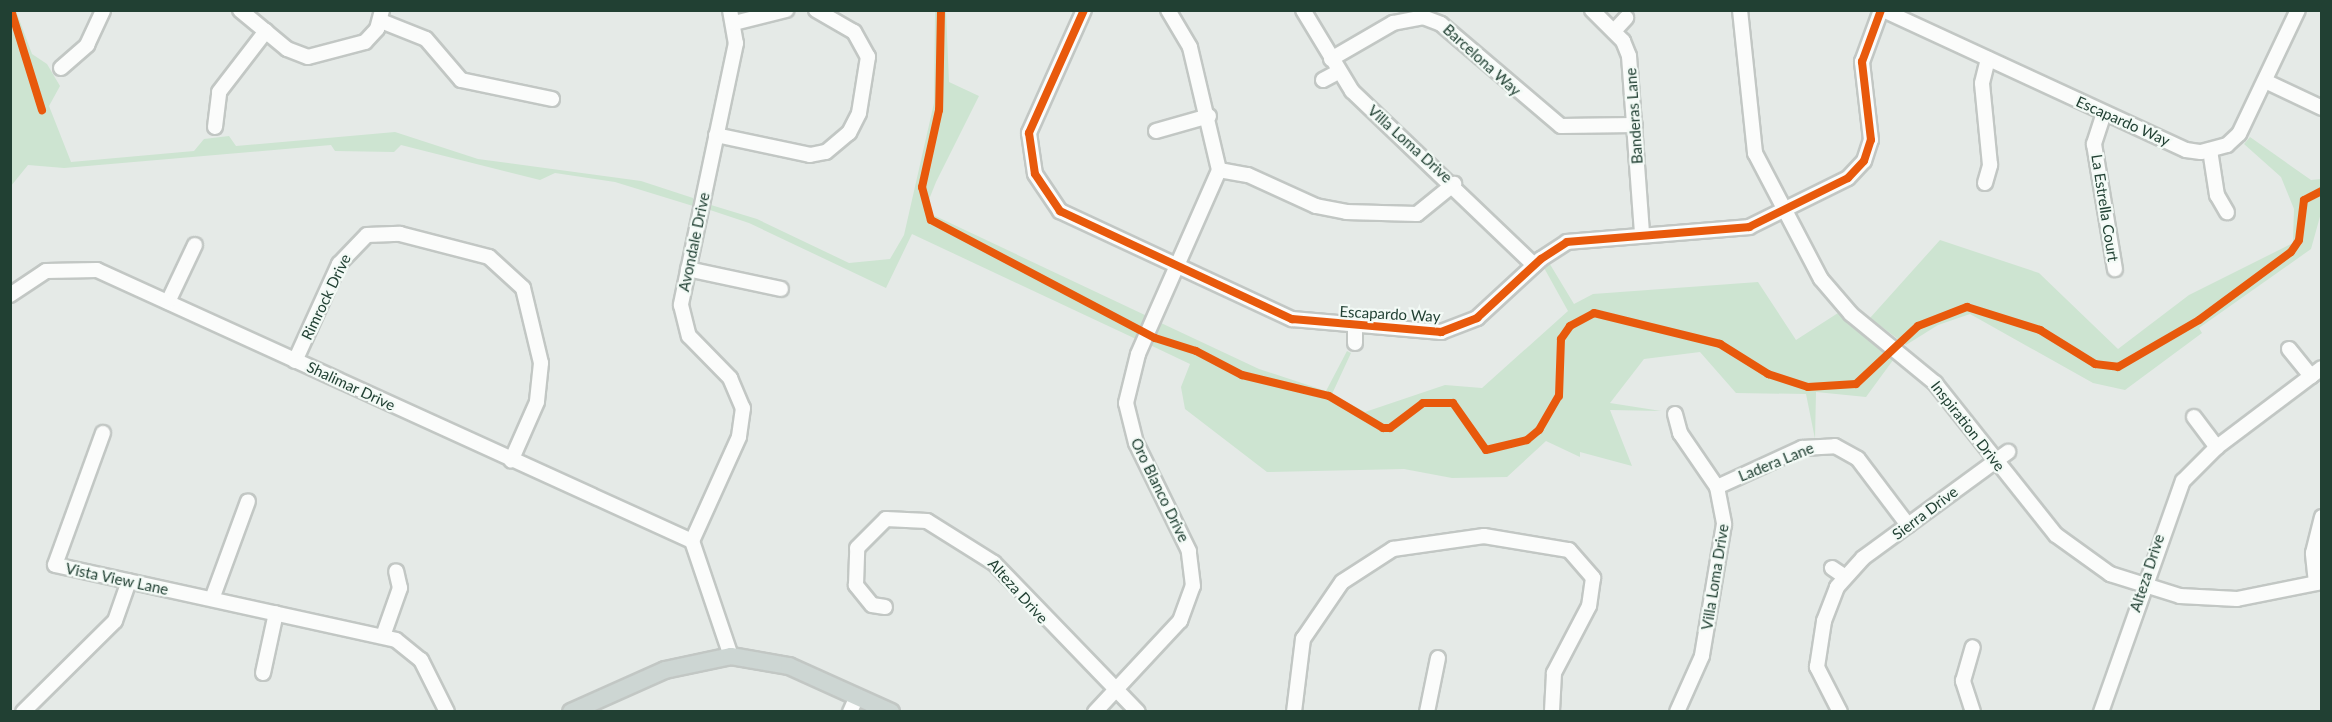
<!DOCTYPE html>
<html>
<head>
<meta charset="utf-8">
<style>
  body { margin:0 }
  #map { position:relative; width:2332px; height:722px; overflow:hidden; background:#e5eae7; font-family:Lato,sans-serif }
  div>[style] { position:absolute }
  [style*='--x'] { left:calc(var(--x)*1px); top:calc(var(--y)*1px); width:calc(var(--w)*1px); rotate:calc(var(--a)*1deg) }
  .green>* { inset:0; background:#cde4d1 }
  .roads { filter:drop-shadow(2px 0 #c2c7c4) drop-shadow(-2px 0 #c2c7c4) drop-shadow(0 2px #c2c7c4) drop-shadow(0 -2px #c2c7c4) }
  .minor>* { height:14px; margin:-7px; padding:0 7px; transform-origin:7px; border-radius:7px; background:#fbfcfb }
  .major>* { height:16px; margin:-8px; padding:0 8px; transform-origin:8px; border-radius:8px; background:#cdd6d3 }
  .cycleway>* { height:8px; margin:-4px; padding:0 4px; transform-origin:4px; border-radius:4px; background:#e8590c }
  span { translate:-50% -50%; white-space:nowrap; text-align:center; line-height:1.15; -webkit-text-stroke:4.5px #f3faf6; paint-order:stroke }
  .street-label { font-size:15px; color:#214033 }
  .frame { position:absolute; inset:0; border:12px solid #214033; pointer-events:none }
</style>
</head>
<body>
<div id="map">
  <div class="green">
    <i style="clip-path:polygon(16px 11px,32px 54px,47px 64px,60px 86px,49px 106px,71px 162px,194px 151px,204px 139px,229px 136px,236px 146px,395px 132px,478px 159px,641px 181px,693px 198px,693px 206px,615px 182px,555px 173px,540px 180px,401px 145px,394px 152px,335px 151px,331px 145px,64px 168px,28px 165px,11px 186px,10px 11px)"></i>
    <i style="clip-path:polygon(935px 11px,946px 11px,949px 82px,979px 96px,936px 182px,928px 202px,931px 214px,1147px 316px,1136px 339px,912px 234px,886px 288px,749px 223px,710px 210px,711px 205px,757px 219px,849px 263px,890px 259px,904px 235px,934px 103px)"></i>
    <i style="clip-path:polygon(2250px 137px,2311px 180px,2321px 179px,2321px 213px,2311px 249px,2199px 328px,2202px 333px,2125px 390px,2093px 383px,1970px 314px,1938px 325px,1906px 345px,1870px 318px,1940px 240px,2039px 273px,2118px 349px,2189px 295px,2293px 243px,2294px 209px,2281px 177px,2244px 144px)"></i>
    <i style="clip-path:polygon(1548px 261px,1574px 304px,1593px 294px,1758px 282px,1796px 340px,1838px 313px,1896px 356px,1866px 397px,1816px 392px,1815px 439px,1806px 394px,1736px 393px,1700px 352px,1644px 359px,1610px 403px,1661px 411px,1610px 410px,1632px 466px,1580px 452px,1580px 457px,1546px 441px,1507px 477px,1452px 478px,1404px 469px,1267px 472px,1185px 409px,1181px 387px,1190px 364px,1150px 345px,1161px 323px,1259px 369px,1326px 391px,1347px 351px,1351px 353px,1332px 394px,1365px 412px,1445px 385px,1482px 388px,1568px 311px,1543px 266px)"></i>
  </div>
  <div class="roads">
    <div class="minor">
      <i style="--x:240;--y:10;--w:61;--a:39.7"></i>
      <i style="--x:287;--y:49;--w:22;--a:21"></i>
      <i style="--x:308;--y:57;--w:59;--a:-14.7"></i>
      <i style="--x:365;--y:42;--w:18;--a:-47"></i>
      <i style="--x:377;--y:29;--w:20;--a:-75"></i>
      <i style="--x:730;--y:10;--w:34;--a:80"></i>
      <i style="--x:736;--y:43;--w:268;--a:101.9"></i>
      <i style="--x:681;--y:305;--w:32;--a:76"></i>
      <i style="--x:689;--y:336;--w:59;--a:45.7"></i>
      <i style="--x:730;--y:378;--w:33;--a:67"></i>
      <i style="--x:743;--y:408;--w:29;--a:98"></i>
      <i style="--x:739;--y:437;--w:114;--a:114.3"></i>
      <i style="--x:692;--y:541;--w:121;--a:71.3"></i>
      <i style="--x:1084;--y:10;--w:135;--a:114.1"></i>
      <i style="--x:1029;--y:133;--w:41;--a:81.7"></i>
      <i style="--x:1035;--y:174;--w:45;--a:56"></i>
      <i style="--x:1060;--y:211;--w:256;--a:25"></i>
      <i style="--x:1292;--y:319;--w:150;--a:5"></i>
      <i style="--x:1441;--y:332;--w:39;--a:-21"></i>
      <i style="--x:1477;--y:318;--w:87;--a:-42.7"></i>
      <i style="--x:1541;--y:259;--w:31;--a:-33"></i>
      <i style="--x:1567;--y:242;--w:183;--a:-4.7"></i>
      <i style="--x:1749;--y:227;--w:110;--a:-26.3"></i>
      <i style="--x:1848;--y:178;--w:23;--a:-47"></i>
      <i style="--x:1864;--y:161;--w:22;--a:-72"></i>
      <i style="--x:1871;--y:140;--w:79;--a:-96.6"></i>
      <i style="--x:1862;--y:62;--w:55;--a:-69.9"></i>
      <i style="--x:1303;--y:10;--w:95;--a:58.8"></i>
      <i style="--x:1352;--y:91;--w:252;--a:43.7"></i>
      <i style="--x:1592;--y:10;--w:44;--a:45"></i>
      <i style="--x:1623;--y:41;--w:16;--a:68"></i>
      <i style="--x:1629;--y:56;--w:179;--a:85.8"></i>
      <i style="--x:1740;--y:10;--w:144;--a:84"></i>
      <i style="--x:1755;--y:153;--w:142;--a:62.4"></i>
      <i style="--x:1821;--y:279;--w:46;--a:49.4"></i>
      <i style="--x:1851;--y:314;--w:109;--a:39.4"></i>
      <i style="--x:1935;--y:383;--w:194;--a:51.5"></i>
      <i style="--x:2056;--y:535;--w:67;--a:35.8"></i>
      <i style="--x:2110;--y:574;--w:73;--a:17.4"></i>
      <i style="--x:2180;--y:596;--w:57;--a:3"></i>
      <i style="--x:2237;--y:599;--w:87;--a:-11.3"></i>
      <i style="--x:1883;--y:10;--w:334;--a:24.8"></i>
      <i style="--x:2186;--y:150;--w:15;--a:8"></i>
      <i style="--x:2201;--y:152;--w:27;--a:-15"></i>
      <i style="--x:2227;--y:145;--w:16;--a:-43"></i>
      <i style="--x:2239;--y:134;--w:137;--a:-64.6"></i>
      <i style="--x:381;--y:21;--w:48;--a:21.8"></i>
      <i style="--x:426;--y:39;--w:54;--a:49.5"></i>
      <i style="--x:461;--y:80;--w:93;--a:11.8"></i>
      <i style="--x:734;--y:23;--w:54;--a:-14"></i>
      <i style="--x:1614;--y:31;--w:18;--a:-47"></i>
      <i style="--x:1331;--y:59;--w:72;--a:-30.1"></i>
      <i style="--x:1393;--y:23;--w:31;--a:-11"></i>
      <i style="--x:1423;--y:17;--w:19;--a:21"></i>
      <i style="--x:1441;--y:24;--w:157;--a:40.4"></i>
      <i style="--x:1561;--y:126;--w:74;--a:-0.8"></i>
      <i style="--x:61;--y:68;--w:35;--a:-41"></i>
      <i style="--x:87;--y:45;--w:38;--a:-65"></i>
      <i style="--x:1323;--y:80;--w:17;--a:-28"></i>
      <i style="--x:2265;--y:81;--w:63;--a:25.3"></i>
      <i style="--x:2104;--y:113;--w:33;--a:108"></i>
      <i style="--x:2094;--y:144;--w:127;--a:80.5"></i>
      <i style="--x:215;--y:127;--w:35;--a:-83"></i>
      <i style="--x:219;--y:92;--w:77;--a:-52.4"></i>
      <i style="--x:1156;--y:131;--w:55;--a:-15.8"></i>
      <i style="--x:716;--y:135;--w:96;--a:12"></i>
      <i style="--x:810;--y:155;--w:16;--a:-11"></i>
      <i style="--x:826;--y:152;--w:30;--a:-40"></i>
      <i style="--x:849;--y:133;--w:22;--a:-63"></i>
      <i style="--x:859;--y:113;--w:57;--a:-80.9"></i>
      <i style="--x:868;--y:57;--w:29;--a:-119"></i>
      <i style="--x:854;--y:32;--w:44;--a:-149.9"></i>
      <i style="--x:2210;--y:150;--w:46;--a:81.2"></i>
      <i style="--x:2217;--y:195;--w:20;--a:60"></i>
      <i style="--x:1219;--y:170;--w:29;--a:10"></i>
      <i style="--x:1248;--y:175;--w:75;--a:24.5"></i>
      <i style="--x:1316;--y:206;--w:31;--a:11"></i>
      <i style="--x:1346;--y:212;--w:71;--a:1.6"></i>
      <i style="--x:1417;--y:214;--w:48;--a:-39"></i>
      <i style="--x:1985;--y:183;--w:19;--a:-74"></i>
      <i style="--x:1990;--y:165;--w:82;--a:-95.6"></i>
      <i style="--x:1982;--y:83;--w:25;--a:-76"></i>
      <i style="--x:688;--y:269;--w:95;--a:12.1"></i>
      <i style="--x:10;--y:295;--w:43;--a:-33.7"></i>
      <i style="--x:46;--y:271;--w:51;--a:-1.1"></i>
      <i style="--x:97;--y:270;--w:654;--a:24.49"></i>
      <i style="--x:168;--y:302;--w:63;--a:-64.7"></i>
      <i style="--x:1355;--y:343;--w:18;--a:-90"></i>
      <i style="--x:2289;--y:349;--w:35;--a:51"></i>
      <i style="--x:295;--y:361;--w:107;--a:-65.6"></i>
      <i style="--x:339;--y:264;--w:40;--a:-46"></i>
      <i style="--x:367;--y:235;--w:33;--a:-2"></i>
      <i style="--x:400;--y:234;--w:92;--a:14.5"></i>
      <i style="--x:489;--y:257;--w:46;--a:42.4"></i>
      <i style="--x:523;--y:288;--w:77;--a:76.5"></i>
      <i style="--x:541;--y:363;--w:39;--a:96"></i>
      <i style="--x:537;--y:402;--w:64;--a:113.8"></i>
      <i style="--x:1675;--y:414;--w:20;--a:75"></i>
      <i style="--x:1680;--y:433;--w:65;--a:55.6"></i>
      <i style="--x:1717;--y:487;--w:38;--a:79"></i>
      <i style="--x:1724;--y:524;--w:134;--a:99.5"></i>
      <i style="--x:1702;--y:656;--w:61;--a:114.1"></i>
      <i style="--x:2194;--y:417;--w:38;--a:53"></i>
      <i style="--x:103;--y:433;--w:140;--a:110"></i>
      <i style="--x:55;--y:565;--w:349;--a:12.4"></i>
      <i style="--x:396;--y:640;--w:32;--a:39"></i>
      <i style="--x:421;--y:660;--w:58;--a:63.4"></i>
      <i style="--x:1717;--y:487;--w:94;--a:-24.6"></i>
      <i style="--x:1802;--y:448;--w:33;--a:-3"></i>
      <i style="--x:1835;--y:446;--w:26;--a:29"></i>
      <i style="--x:1858;--y:459;--w:83;--a:52.9"></i>
      <i style="--x:1832;--y:568;--w:14;--a:34"></i>
      <i style="--x:2316;--y:583;--w:30;--a:-96"></i>
      <i style="--x:2313;--y:553;--w:37;--a:-76"></i>
      <i style="--x:212;--y:599;--w:104;--a:-69.8"></i>
      <i style="--x:885;--y:607;--w:13;--a:-171"></i>
      <i style="--x:872;--y:605;--w:26;--a:-129"></i>
      <i style="--x:856;--y:585;--w:37;--a:-88"></i>
      <i style="--x:857;--y:548;--w:41;--a:-45"></i>
      <i style="--x:886;--y:519;--w:41;--a:2.8"></i>
      <i style="--x:927;--y:521;--w:79;--a:32.1"></i>
      <i style="--x:994;--y:563;--w:207;--a:46"></i>
      <i style="--x:383;--y:636;--w:51;--a:-70.5"></i>
      <i style="--x:400;--y:588;--w:17;--a:-103"></i>
      <i style="--x:263;--y:673;--w:61;--a:-77.8"></i>
      <i style="--x:23;--y:712;--w:129;--a:-44.7"></i>
      <i style="--x:115;--y:621;--w:42;--a:-70.7"></i>
      <i style="--x:850;--y:712;--w:17;--a:-66"></i>
      <i style="--x:1095;--y:712;--w:125;--a:-47"></i>
      <i style="--x:1180;--y:621;--w:37;--a:-70"></i>
      <i style="--x:1193;--y:586;--w:35;--a:-97"></i>
      <i style="--x:1189;--y:551;--w:120;--a:-116.1"></i>
      <i style="--x:1136;--y:443;--w:41;--a:-104"></i>
      <i style="--x:1126;--y:403;--w:50;--a:-76.2"></i>
      <i style="--x:1138;--y:354;--w:201;--a:-66.2"></i>
      <i style="--x:1219;--y:170;--w:126;--a:-103.3"></i>
      <i style="--x:1190;--y:47;--w:43;--a:-120.7"></i>
      <i style="--x:1294;--y:712;--w:74;--a:-83"></i>
      <i style="--x:1303;--y:639;--w:69;--a:-55.6"></i>
      <i style="--x:1342;--y:582;--w:61;--a:-32.9"></i>
      <i style="--x:1393;--y:549;--w:92;--a:-8.1"></i>
      <i style="--x:1484;--y:536;--w:86;--a:9.4"></i>
      <i style="--x:1569;--y:550;--w:37;--a:49"></i>
      <i style="--x:1593;--y:578;--w:28;--a:98"></i>
      <i style="--x:1589;--y:606;--w:76;--a:117.6"></i>
      <i style="--x:1554;--y:673;--w:39;--a:93"></i>
      <i style="--x:1427;--y:712;--w:55;--a:-78.5"></i>
      <i style="--x:1840;--y:712;--w:51;--a:-117.1"></i>
      <i style="--x:1817;--y:667;--w:47;--a:-81.3"></i>
      <i style="--x:1824;--y:621;--w:36;--a:-69"></i>
      <i style="--x:1837;--y:587;--w:39;--a:-48"></i>
      <i style="--x:1863;--y:558;--w:180;--a:-36.2"></i>
      <i style="--x:1973;--y:712;--w:33;--a:-108"></i>
      <i style="--x:1963;--y:681;--w:35;--a:-74"></i>
      <i style="--x:2101;--y:712;--w:245;--a:-70.5"></i>
      <i style="--x:2183;--y:481;--w:48;--a:-45"></i>
      <i style="--x:2217;--y:447;--w:131;--a:-37"></i>
    </div>
    <div class="major">
      <i style="--x:571;--y:712;--w:103;--a:-24.1"></i>
      <i style="--x:665;--y:670;--w:67;--a:-12"></i>
      <i style="--x:731;--y:656;--w:59;--a:9.8"></i>
      <i style="--x:789;--y:666;--w:112;--a:24.3"></i>
    </div>
  </div>
  <div class="cycleway">
    <i style="--x:11;--y:10;--w:105;--a:72.8"></i>
    <i style="--x:941;--y:10;--w:100;--a:91.1"></i>
    <i style="--x:939;--y:110;--w:79;--a:102.4"></i>
    <i style="--x:922;--y:187;--w:34;--a:75"></i>
    <i style="--x:931;--y:220;--w:253;--a:27.8"></i>
    <i style="--x:1155;--y:338;--w:43;--a:17.6"></i>
    <i style="--x:1196;--y:351;--w:52;--a:27.6"></i>
    <i style="--x:1242;--y:375;--w:89;--a:13.6"></i>
    <i style="--x:1329;--y:396;--w:63;--a:30.7"></i>
    <i style="--x:1383;--y:428;--w:7;--a:0"></i>
    <i style="--x:1390;--y:428;--w:41;--a:-37.1"></i>
    <i style="--x:1423;--y:403;--w:30;--a:0"></i>
    <i style="--x:1453;--y:403;--w:57;--a:54.9"></i>
    <i style="--x:1486;--y:450;--w:42;--a:-13.7"></i>
    <i style="--x:1527;--y:440;--w:16;--a:-40"></i>
    <i style="--x:1539;--y:430;--w:39;--a:-60"></i>
    <i style="--x:1559;--y:396;--w:57;--a:-88"></i>
    <i style="--x:1561;--y:339;--w:16;--a:-55"></i>
    <i style="--x:1570;--y:326;--w:27;--a:-28"></i>
    <i style="--x:1594;--y:313;--w:130;--a:13.8"></i>
    <i style="--x:1720;--y:344;--w:57;--a:32"></i>
    <i style="--x:1768;--y:374;--w:42;--a:18"></i>
    <i style="--x:1808;--y:387;--w:48;--a:-3.6"></i>
    <i style="--x:1856;--y:384;--w:85;--a:-43.1"></i>
    <i style="--x:1918;--y:326;--w:53;--a:-21.2"></i>
    <i style="--x:1967;--y:307;--w:77;--a:17.5"></i>
    <i style="--x:2040;--y:330;--w:65;--a:31.7"></i>
    <i style="--x:2095;--y:364;--w:23;--a:7"></i>
    <i style="--x:2118;--y:367;--w:94;--a:-30.1"></i>
    <i style="--x:2199;--y:320;--w:114;--a:-36.5"></i>
    <i style="--x:2291;--y:252;--w:14;--a:-56"></i>
    <i style="--x:2299;--y:240;--w:40;--a:-82.9"></i>
    <i style="--x:2304;--y:200;--w:20;--a:-27"></i>
    <i style="--x:1084;--y:10;--w:135;--a:114.1"></i>
    <i style="--x:1029;--y:133;--w:41;--a:81.7"></i>
    <i style="--x:1035;--y:174;--w:45;--a:56"></i>
    <i style="--x:1060;--y:211;--w:256;--a:25"></i>
    <i style="--x:1292;--y:319;--w:150;--a:5"></i>
    <i style="--x:1441;--y:332;--w:39;--a:-21"></i>
    <i style="--x:1477;--y:318;--w:87;--a:-42.7"></i>
    <i style="--x:1541;--y:259;--w:31;--a:-33"></i>
    <i style="--x:1567;--y:242;--w:183;--a:-4.7"></i>
    <i style="--x:1749;--y:227;--w:110;--a:-26.3"></i>
    <i style="--x:1848;--y:178;--w:23;--a:-47"></i>
    <i style="--x:1864;--y:161;--w:22;--a:-72"></i>
    <i style="--x:1871;--y:140;--w:79;--a:-96.6"></i>
    <i style="--x:1862;--y:62;--w:55;--a:-69.9"></i>
  </div>
  <div class="street-label">
    <span style="left:1482px;top:60px;rotate:42deg">Barcelona Way</span>
    <span style="left:1634px;top:116px;rotate:-94deg">Banderas Lane</span>
    <span style="left:2123px;top:121px;rotate:24deg">Escapardo Way</span>
    <span style="left:1410px;top:144px;rotate:42deg">Villa Loma Drive</span>
    <span style="left:2105px;top:208px;rotate:81deg">La Estrella Court</span>
    <span style="left:694px;top:242px;rotate:-78deg">Avondale Drive</span>
    <span style="left:326px;top:297px;rotate:-64deg">Rimrock Drive</span>
    <span style="left:1390px;top:314px;rotate:3deg">Escapardo Way</span>
    <span style="left:351px;top:386px;rotate:25deg">Shalimar Drive</span>
    <span style="left:1968px;top:426px;rotate:52deg">Inspiration Drive</span>
    <span style="left:1776px;top:462px;rotate:-22deg">Ladera Lane</span>
    <span style="left:1160px;top:490px;rotate:64deg">Oro Blanco Drive</span>
    <span style="left:1925px;top:513px;rotate:-37deg">Sierra Drive</span>
    <span style="left:2147px;top:573px;rotate:-72deg">Alteza Drive</span>
    <span style="left:1715px;top:577px;rotate:-81deg">Villa Loma Drive</span>
    <span style="left:117px;top:579px;rotate:12deg">Vista View Lane</span>
    <span style="left:1018px;top:591px;rotate:48deg">Alteza Drive</span>
  </div>
  <div class="frame"></div>
</div>
</body>
</html>
